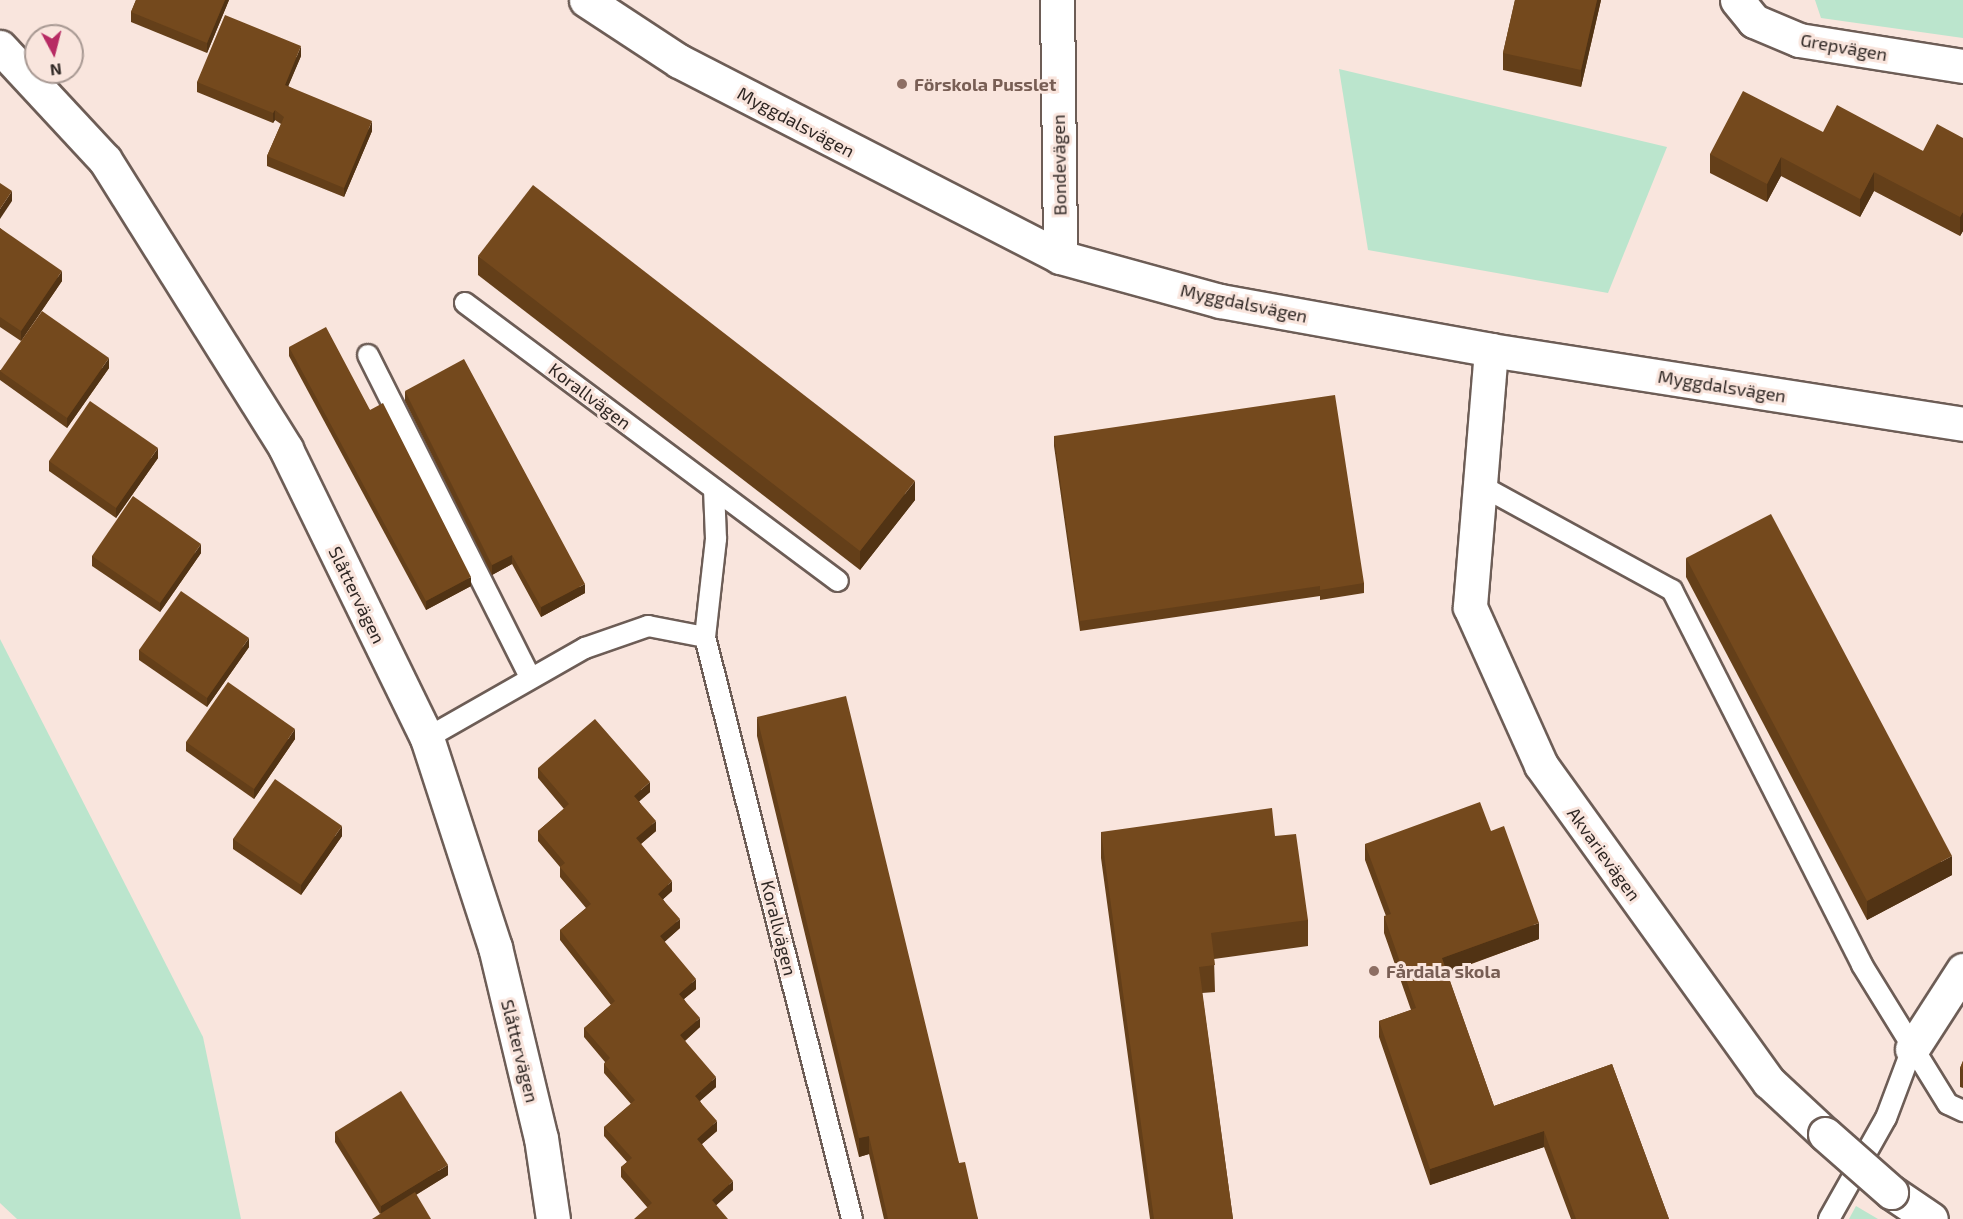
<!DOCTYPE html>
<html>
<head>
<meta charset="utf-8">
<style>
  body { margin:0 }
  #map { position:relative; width:1963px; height:1219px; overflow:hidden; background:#f9e5dd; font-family:"Exo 2",sans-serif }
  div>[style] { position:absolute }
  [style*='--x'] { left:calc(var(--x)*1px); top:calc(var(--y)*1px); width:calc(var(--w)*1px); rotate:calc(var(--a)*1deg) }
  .green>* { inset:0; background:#bbe5cd }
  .roads { filter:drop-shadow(2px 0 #6d5d56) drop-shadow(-2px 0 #6d5d56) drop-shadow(0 2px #6d5d56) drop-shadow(0 -2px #6d5d56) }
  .service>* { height:20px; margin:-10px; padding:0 10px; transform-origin:10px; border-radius:10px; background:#fff }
  .minor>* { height:33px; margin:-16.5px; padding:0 16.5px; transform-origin:16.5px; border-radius:16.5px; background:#fff }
  .tertiary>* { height:33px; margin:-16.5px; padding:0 16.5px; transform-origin:16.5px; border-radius:16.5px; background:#fff }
  .bridges { filter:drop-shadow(2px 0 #6d5d56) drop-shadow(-2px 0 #6d5d56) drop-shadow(0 2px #6d5d56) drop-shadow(0 -2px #6d5d56) }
  .minor-bridge>* { height:33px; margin:-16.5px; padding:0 16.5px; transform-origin:16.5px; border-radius:16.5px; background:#fff }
  .wall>* { inset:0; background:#643f19 }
  .shaded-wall>* { inset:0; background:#513314 }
  .building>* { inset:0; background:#74491d }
  .dots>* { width:16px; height:16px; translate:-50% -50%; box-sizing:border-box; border:3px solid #f9e5dd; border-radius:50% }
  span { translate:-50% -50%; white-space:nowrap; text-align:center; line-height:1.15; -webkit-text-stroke:6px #f9e5dd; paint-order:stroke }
  .street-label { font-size:18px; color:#2e2623 }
  .education-label { font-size:18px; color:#785e54; font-weight:700 }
  .left { translate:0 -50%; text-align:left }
  .north { position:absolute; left:24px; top:24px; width:60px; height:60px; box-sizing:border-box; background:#f9e5dd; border:2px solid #a89993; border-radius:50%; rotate:173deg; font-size:16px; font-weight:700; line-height:24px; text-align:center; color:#2e2623 }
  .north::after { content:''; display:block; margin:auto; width:21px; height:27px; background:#b72b64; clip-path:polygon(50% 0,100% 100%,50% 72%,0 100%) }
</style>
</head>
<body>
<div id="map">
  <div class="green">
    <i style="clip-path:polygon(1815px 0,1963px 0,1963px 38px,1821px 18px)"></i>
    <i style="clip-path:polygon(1339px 69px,1667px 147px,1608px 293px,1368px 250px)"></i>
    <i style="clip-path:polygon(0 639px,203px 1037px,241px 1219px,17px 1219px,0 1203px)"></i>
    <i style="clip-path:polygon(1856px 1206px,1878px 1219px,1849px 1219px)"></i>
  </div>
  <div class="roads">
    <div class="service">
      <i style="--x:465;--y:303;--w:465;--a:36.7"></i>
      <i style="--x:368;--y:355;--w:360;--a:63.3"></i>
      <i style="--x:1480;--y:485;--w:219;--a:28.7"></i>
      <i style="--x:1672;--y:590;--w:420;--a:63.1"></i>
      <i style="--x:1862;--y:965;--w:163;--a:58.3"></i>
      <i style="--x:1948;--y:1104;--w:17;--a:25"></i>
      <i style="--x:714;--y:489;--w:50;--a:87.7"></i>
      <i style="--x:716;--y:539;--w:99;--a:96.4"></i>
      <i style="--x:705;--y:637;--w:600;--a:75.82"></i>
      <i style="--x:427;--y:738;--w:182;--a:-29.7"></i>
      <i style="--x:585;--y:648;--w:67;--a:-19.2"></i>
      <i style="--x:648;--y:626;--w:58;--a:10.9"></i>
      <i style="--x:1829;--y:1219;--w:116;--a:-60.6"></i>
      <i style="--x:1886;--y:1118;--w:74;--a:-69.4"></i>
    </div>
    <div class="minor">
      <i style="--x:1057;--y:0;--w:257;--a:89.3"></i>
      <i style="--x:1737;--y:0;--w:27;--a:51"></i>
      <i style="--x:1754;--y:21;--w:49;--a:22.9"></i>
      <i style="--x:1799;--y:40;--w:166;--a:9"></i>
      <i style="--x:0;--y:47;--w:154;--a:47.1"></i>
      <i style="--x:105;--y:160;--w:341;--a:57.9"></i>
      <i style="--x:286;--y:449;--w:322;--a:64"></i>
      <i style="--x:427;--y:738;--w:220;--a:72"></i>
      <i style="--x:495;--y:947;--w:196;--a:76.5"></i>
      <i style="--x:541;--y:1138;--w:82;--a:81.6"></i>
      <i style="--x:1491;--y:350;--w:258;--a:94.7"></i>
      <i style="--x:1470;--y:607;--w:173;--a:65.8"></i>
      <i style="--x:1541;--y:765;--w:390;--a:54.3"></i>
      <i style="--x:1769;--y:1082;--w:76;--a:42.9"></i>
      <i style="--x:1912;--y:1049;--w:94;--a:-57.2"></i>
      <i style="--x:1891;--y:1192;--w:48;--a:34"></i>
    </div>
    <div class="tertiary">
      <i style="--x:586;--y:0;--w:111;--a:33.3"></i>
      <i style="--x:679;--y:61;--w:428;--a:27.2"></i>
      <i style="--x:1060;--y:257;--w:166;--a:15.4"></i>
      <i style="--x:1220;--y:301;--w:275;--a:10.2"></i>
      <i style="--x:1491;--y:350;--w:478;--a:8.9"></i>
    </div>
  </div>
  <div class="bridges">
    <div class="minor-bridge">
      <i style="--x:1825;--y:1134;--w:88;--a:41.3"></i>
    </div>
  </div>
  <div class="wall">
    <i style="clip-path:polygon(136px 0,229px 0,207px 53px,131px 22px,131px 12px)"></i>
    <i style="clip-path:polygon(1515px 0,1601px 0,1581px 87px,1503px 70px,1503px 53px)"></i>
    <i style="clip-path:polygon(301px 56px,288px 86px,372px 131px,344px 197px,267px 166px,267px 156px,281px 124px,275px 120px,273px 123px,197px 92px,197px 82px)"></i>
    <i style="clip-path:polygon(1823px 132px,1923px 151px,1963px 138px,1963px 231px,1960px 236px,1874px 191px,1860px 217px,1781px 176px,1767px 202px,1710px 173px,1710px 154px)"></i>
    <i style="clip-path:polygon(0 228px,62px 281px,21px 341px,0 327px)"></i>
    <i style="clip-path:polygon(478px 256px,915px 500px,860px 570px,478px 275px)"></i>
    <i style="clip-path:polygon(289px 347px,370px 410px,471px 586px,426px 610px,289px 356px)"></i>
    <i style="clip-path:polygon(109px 368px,67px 428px,0 380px,0 370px)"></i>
    <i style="clip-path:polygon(405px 391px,585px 593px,541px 617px,512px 564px,492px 575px,405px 401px)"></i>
    <i style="clip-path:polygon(1054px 436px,1364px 583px,1364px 593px,1320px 600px,1320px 596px,1080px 631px,1054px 446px)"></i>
    <i style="clip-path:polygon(158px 458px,116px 518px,49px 471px,49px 461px)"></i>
    <i style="clip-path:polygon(201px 553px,160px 612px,92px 566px,92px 556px)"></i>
    <i style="clip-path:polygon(1686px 558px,1952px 875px,1867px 920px,1686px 577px)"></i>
    <i style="clip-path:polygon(249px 647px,207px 707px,139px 660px,139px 650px)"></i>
    <i style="clip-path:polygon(757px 717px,959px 1163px,978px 1219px,884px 1219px,869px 1154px,859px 1157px,757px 736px)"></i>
    <i style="clip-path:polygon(295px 739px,254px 799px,186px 751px,186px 742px)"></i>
    <i style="clip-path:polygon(538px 768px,650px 792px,639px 801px,656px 831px,641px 844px,672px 891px,663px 899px,680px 928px,664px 942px,696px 989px,684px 999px,700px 1027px,685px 1041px,716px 1087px,700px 1101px,717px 1131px,702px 1144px,733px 1190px,716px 1205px,647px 1207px,621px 1177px,621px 1167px,627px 1162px,604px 1136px,604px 1127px,631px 1104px,604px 1073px,604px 1064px,605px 1062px,584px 1037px,584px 1028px,611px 1005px,560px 940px,560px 930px,586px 908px,560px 877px,560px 867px,538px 841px,538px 831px,564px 809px,538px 778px)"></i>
    <i style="clip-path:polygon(1491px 831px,1539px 939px,1447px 973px,1494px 1106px,1612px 1064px,1669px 1219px,1571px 1219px,1544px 1147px,1430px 1185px,1379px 1037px,1379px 1021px,1411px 1010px,1384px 933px,1384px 916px,1386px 916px,1365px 860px,1365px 844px)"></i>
    <i style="clip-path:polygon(1101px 832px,1308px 920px,1308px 946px,1214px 959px,1215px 992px,1202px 993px,1233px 1219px,1150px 1219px,1101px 858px)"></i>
    <i style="clip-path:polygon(342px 836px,301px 895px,233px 849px,233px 839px)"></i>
    <i style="clip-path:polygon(1963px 1061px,1963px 1088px,1960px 1087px,1960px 1068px)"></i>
    <i style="clip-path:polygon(335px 1132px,448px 1175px,416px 1195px,380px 1214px,335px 1142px)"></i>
  </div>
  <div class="shaded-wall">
    <i style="clip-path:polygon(225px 0,229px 0,207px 53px,207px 43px)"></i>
    <i style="clip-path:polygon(1597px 0,1601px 0,1581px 87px,1581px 70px)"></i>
    <i style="clip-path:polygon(301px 46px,301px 56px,285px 94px,285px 85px)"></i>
    <i style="clip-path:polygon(275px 110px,275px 120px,273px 123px,273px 113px)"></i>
    <i style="clip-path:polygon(372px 121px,372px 131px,344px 197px,344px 188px)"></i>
    <i style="clip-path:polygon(1781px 157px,1781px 176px,1767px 202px,1767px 184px)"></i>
    <i style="clip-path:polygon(1874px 172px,1874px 191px,1860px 217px,1860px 199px)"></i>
    <i style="clip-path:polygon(12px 191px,12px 201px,0 219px,0 209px)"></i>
    <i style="clip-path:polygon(1963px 212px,1963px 231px,1960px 236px,1960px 217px)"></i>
    <i style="clip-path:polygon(62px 271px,62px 281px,21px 341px,21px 331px)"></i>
    <i style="clip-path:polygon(109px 358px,109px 368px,67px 428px,67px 418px)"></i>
    <i style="clip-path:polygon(158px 448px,158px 458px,116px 518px,116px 508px)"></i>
    <i style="clip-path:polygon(915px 481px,915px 500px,860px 570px,860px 551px)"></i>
    <i style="clip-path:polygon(201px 544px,201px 553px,160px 612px,160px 603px)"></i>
    <i style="clip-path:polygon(512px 555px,512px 564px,492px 575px,492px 565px)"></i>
    <i style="clip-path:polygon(471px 577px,471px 586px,426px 610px,426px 601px)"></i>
    <i style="clip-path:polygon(585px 584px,585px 593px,541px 617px,541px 607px)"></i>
    <i style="clip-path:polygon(249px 638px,249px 647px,207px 707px,207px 698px)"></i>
    <i style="clip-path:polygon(295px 729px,295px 739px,254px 799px,254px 789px)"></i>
    <i style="clip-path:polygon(650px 782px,650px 792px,634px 806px,634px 796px)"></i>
    <i style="clip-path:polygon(656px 821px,656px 831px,636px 848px,636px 838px)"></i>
    <i style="clip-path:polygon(342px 826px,342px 836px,301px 895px,301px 885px)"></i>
    <i style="clip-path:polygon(1952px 856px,1952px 875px,1867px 920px,1867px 901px)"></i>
    <i style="clip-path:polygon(672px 881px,672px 891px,658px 904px,658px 894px)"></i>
    <i style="clip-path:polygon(680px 919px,680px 928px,660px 946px,660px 936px)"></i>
    <i style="clip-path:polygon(1539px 923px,1539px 939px,1442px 974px,1442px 958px)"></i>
    <i style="clip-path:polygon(696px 979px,696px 989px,679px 1003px,679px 994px)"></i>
    <i style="clip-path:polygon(700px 1018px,700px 1027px,680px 1045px,680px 1035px)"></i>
    <i style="clip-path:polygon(716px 1077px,716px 1087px,695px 1105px,695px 1096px)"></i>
    <i style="clip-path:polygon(717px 1121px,717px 1131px,697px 1148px,697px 1139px)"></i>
    <i style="clip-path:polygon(1544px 1131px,1544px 1147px,1430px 1185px,1430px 1169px)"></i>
    <i style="clip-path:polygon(869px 1136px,869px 1154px,859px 1157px,859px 1138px)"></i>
    <i style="clip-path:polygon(448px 1165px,448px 1175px,381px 1216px,381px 1206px)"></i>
    <i style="clip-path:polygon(733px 1181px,733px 1190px,712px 1209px,712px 1200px)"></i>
  </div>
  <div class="building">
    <i style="clip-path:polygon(136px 0,225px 0,207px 43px,131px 12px)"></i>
    <i style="clip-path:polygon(1515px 0,1597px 0,1581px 70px,1503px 53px)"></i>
    <i style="clip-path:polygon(225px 15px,301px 46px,285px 85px,372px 121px,344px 188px,267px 156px,284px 117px,275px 110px,273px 113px,197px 82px)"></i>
    <i style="clip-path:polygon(1743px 91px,1823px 132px,1837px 105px,1923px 151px,1937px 124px,1963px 138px,1963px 212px,1960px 217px,1874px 172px,1860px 199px,1781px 157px,1767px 184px,1710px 154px)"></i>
    <i style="clip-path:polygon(0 183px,12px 191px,0 209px)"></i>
    <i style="clip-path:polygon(533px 185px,915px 481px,860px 551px,478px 256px)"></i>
    <i style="clip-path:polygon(0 228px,62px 271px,21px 331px,0 317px)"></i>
    <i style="clip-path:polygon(42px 311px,109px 358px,67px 418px,0 371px)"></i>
    <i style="clip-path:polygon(326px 327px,370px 410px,383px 403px,471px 577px,426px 601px,289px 347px)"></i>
    <i style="clip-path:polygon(464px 359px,585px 584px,541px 607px,512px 555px,492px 565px,405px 391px)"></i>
    <i style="clip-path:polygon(1335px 395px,1364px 583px,1320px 590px,1320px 586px,1080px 621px,1054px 436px)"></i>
    <i style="clip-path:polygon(90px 401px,158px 448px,116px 508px,49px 461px)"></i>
    <i style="clip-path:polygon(133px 496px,201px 544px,160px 603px,92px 556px)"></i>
    <i style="clip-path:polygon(1771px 514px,1952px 856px,1867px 901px,1686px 558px)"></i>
    <i style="clip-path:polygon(181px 591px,249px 638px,207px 698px,139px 650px)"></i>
    <i style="clip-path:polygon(228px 682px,295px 729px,254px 789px,186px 742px)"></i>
    <i style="clip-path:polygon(846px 696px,959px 1163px,965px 1162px,978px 1219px,888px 1219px,869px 1136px,859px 1138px,757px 717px)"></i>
    <i style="clip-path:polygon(595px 719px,650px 782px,634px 796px,656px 821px,636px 838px,672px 881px,658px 894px,680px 919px,660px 936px,696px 979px,679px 994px,700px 1018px,680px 1035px,716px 1077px,695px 1096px,717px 1121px,697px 1139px,733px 1181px,712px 1200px,728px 1219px,634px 1219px,652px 1203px,621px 1167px,632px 1158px,604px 1127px,635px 1100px,604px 1064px,610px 1058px,584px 1028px,615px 1001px,560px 930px,591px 904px,560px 867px,565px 863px,538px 831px,569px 804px,538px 768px)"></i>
    <i style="clip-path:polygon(275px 779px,342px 826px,301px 885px,233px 839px)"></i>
    <i style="clip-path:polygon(1480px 802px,1491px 831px,1504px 826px,1539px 923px,1442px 958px,1494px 1106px,1612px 1064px,1669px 1219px,1576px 1219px,1544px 1131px,1430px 1169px,1379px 1021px,1416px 1008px,1384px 916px,1391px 914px,1365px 844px)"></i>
    <i style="clip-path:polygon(1272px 808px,1275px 836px,1296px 834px,1308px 920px,1211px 933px,1215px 965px,1199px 967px,1233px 1219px,1154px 1219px,1101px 832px)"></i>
    <i style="clip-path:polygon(1963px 1061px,1963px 1070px,1960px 1068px)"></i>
    <i style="clip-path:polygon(401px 1091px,448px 1165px,381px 1206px,335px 1132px)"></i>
    <i style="clip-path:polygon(415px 1192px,431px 1219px,372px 1219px)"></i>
  </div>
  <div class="dots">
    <i style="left:902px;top:84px;background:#8d6e63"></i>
    <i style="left:1374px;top:971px;background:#8d6e63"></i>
  </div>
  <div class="street-label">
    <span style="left:1844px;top:47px;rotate:10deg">Grepvägen</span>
    <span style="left:796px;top:122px;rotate:28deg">Myggdalsvägen</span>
    <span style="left:1059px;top:165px;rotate:-91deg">Bondevägen</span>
    <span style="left:1244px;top:303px;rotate:12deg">Myggdalsvägen</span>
    <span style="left:1722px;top:386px;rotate:9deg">Myggdalsvägen</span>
    <span style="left:590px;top:396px;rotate:37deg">Korallvägen</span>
    <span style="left:357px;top:595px;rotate:64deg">Slåttervägen</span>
    <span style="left:1604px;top:854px;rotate:54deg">Akvarievägen</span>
    <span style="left:779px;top:928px;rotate:76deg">Korallvägen</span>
    <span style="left:520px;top:1051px;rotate:76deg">Slåttervägen</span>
  </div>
  <div class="education-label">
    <span class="left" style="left:914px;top:84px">Förskola Pusslet</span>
    <span class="left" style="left:1386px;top:971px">Fårdala skola</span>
  </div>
  <div class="north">N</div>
</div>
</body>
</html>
